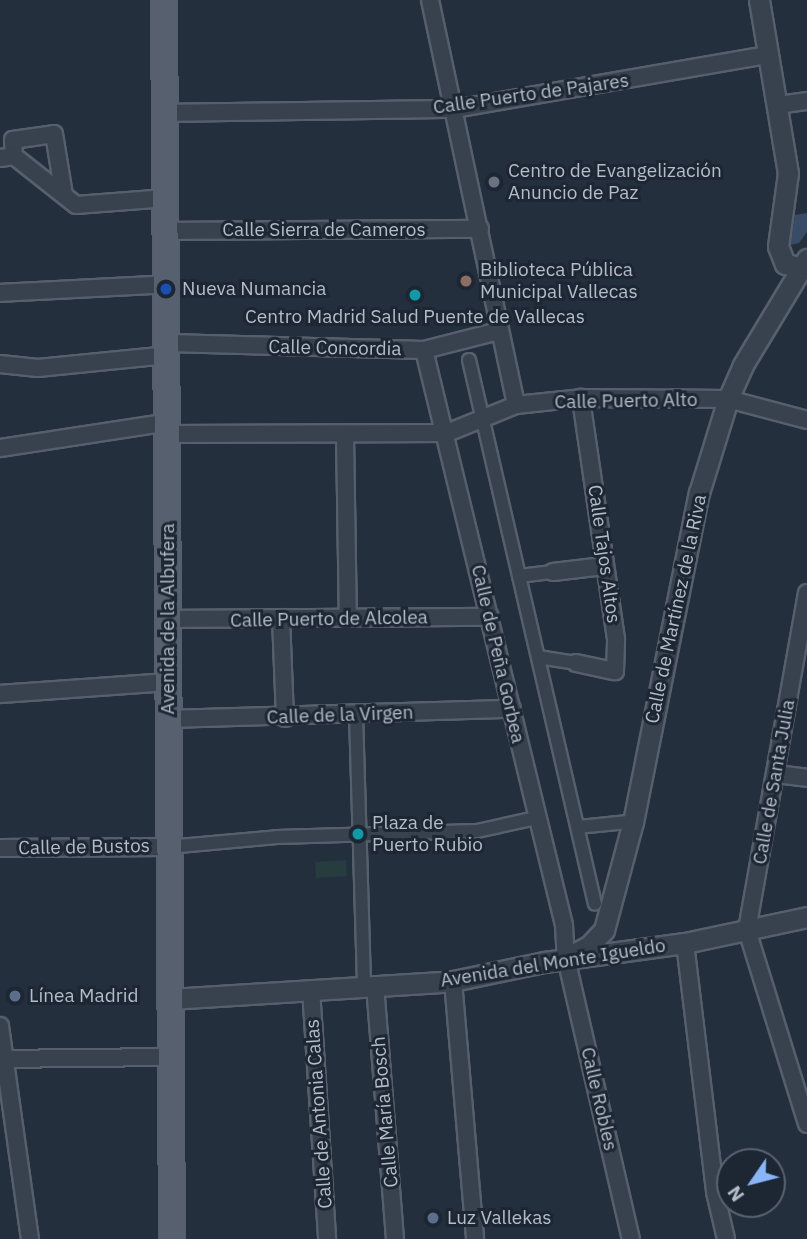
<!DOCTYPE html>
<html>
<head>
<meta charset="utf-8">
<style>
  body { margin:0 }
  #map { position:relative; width:807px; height:1239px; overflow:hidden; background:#242f3e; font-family:"IBM Plex Sans",sans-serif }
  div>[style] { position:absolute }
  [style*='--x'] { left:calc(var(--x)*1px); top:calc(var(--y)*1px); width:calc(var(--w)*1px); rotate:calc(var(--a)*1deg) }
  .green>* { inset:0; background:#263c3f }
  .water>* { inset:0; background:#394c67 }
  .roads { filter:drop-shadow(2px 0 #565f6c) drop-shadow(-2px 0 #565f6c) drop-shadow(0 2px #565f6c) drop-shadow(0 -2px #565f6c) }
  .pedestrian>* { height:12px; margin:-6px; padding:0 6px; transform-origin:6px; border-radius:6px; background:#38414e }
  .minor>* { height:16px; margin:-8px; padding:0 8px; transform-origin:8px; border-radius:8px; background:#38414e }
  .tertiary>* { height:19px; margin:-9.5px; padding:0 9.5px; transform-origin:9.5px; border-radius:9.5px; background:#38414e }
  .primary>* { height:24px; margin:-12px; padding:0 12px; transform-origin:12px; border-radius:12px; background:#56606e }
  .dots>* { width:19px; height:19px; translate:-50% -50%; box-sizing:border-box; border:4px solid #1d2633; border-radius:50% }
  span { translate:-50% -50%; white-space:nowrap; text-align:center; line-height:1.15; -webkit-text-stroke:6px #1d2633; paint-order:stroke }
  .street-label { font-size:19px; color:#b4bcc9 }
  .poi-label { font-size:19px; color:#b4bcc9 }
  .left { translate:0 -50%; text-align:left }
  .north { position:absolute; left:716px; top:1148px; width:70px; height:70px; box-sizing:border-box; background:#1d2633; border:2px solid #59626f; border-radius:50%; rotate:235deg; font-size:19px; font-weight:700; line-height:28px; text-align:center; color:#b4bcc9 }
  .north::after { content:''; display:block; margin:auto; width:24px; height:32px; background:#8ab4f8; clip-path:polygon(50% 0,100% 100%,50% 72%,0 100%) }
</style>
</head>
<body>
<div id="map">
  <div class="green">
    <i style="clip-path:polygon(346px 860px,347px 876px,316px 878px,315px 862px)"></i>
  </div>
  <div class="water">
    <i style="clip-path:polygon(807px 213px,807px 232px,799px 243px,790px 245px,795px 215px)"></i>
  </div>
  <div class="roads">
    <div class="pedestrian">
      <i style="--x:469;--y:360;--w:558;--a:76.96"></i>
      <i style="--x:519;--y:576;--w:34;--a:-7"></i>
      <i style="--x:538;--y:657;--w:38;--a:9"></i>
      <i style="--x:356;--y:714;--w:271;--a:88.3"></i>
      <i style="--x:578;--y:827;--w:49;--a:-5.8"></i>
      <i style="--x:168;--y:847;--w:109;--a:-5.2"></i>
      <i style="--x:277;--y:837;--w:200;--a:-1.7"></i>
      <i style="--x:477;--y:831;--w:60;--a:-12.4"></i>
    </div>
    <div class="minor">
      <i style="--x:430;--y:0;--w:414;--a:78"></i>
      <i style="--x:778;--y:105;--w:29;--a:-8"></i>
      <i style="--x:166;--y:113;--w:288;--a:-0.8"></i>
      <i style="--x:454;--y:109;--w:319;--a:-9.8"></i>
      <i style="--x:14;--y:156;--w:16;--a:-94"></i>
      <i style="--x:13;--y:140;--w:41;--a:-8.3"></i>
      <i style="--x:54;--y:134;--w:62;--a:80.7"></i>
      <i style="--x:0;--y:158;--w:14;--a:-8"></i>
      <i style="--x:14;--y:156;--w:79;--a:38.3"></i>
      <i style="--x:76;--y:205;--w:91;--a:-4.4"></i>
      <i style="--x:167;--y:231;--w:313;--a:-0.4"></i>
      <i style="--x:0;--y:293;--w:169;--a:-3"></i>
      <i style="--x:169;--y:343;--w:255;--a:1.6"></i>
      <i style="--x:424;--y:350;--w:77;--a:-14.2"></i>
      <i style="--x:424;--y:350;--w:592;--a:76.32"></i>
      <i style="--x:564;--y:925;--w:33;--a:87"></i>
      <i style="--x:566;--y:958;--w:288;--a:77"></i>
      <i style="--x:0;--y:364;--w:38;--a:6"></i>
      <i style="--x:38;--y:368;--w:132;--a:-5.7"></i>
      <i style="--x:169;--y:434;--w:278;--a:-0.2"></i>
      <i style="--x:447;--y:433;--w:74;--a:-22.1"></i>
      <i style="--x:516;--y:405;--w:65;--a:-6.1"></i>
      <i style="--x:581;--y:398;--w:147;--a:0.4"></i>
      <i style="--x:728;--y:399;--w:82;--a:14.9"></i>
      <i style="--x:345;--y:435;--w:182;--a:89.1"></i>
      <i style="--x:0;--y:448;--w:171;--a:-8.7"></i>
      <i style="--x:553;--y:572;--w:51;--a:-6.7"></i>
      <i style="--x:807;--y:593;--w:342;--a:100.1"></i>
      <i style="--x:747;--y:930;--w:203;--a:72.8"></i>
      <i style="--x:281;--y:618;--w:100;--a:87.7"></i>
      <i style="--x:168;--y:619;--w:322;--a:-0.4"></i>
      <i style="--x:576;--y:663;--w:40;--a:12"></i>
      <i style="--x:615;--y:671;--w:32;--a:-88"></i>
      <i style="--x:616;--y:639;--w:244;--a:-98.3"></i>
      <i style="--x:0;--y:694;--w:168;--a:-4.1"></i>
      <i style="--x:168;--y:719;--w:344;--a:-1.7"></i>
      <i style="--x:776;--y:774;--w:31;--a:7"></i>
      <i style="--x:0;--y:848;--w:168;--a:-0.3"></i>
      <i style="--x:685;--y:943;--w:251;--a:83.1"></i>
      <i style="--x:715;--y:1192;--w:48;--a:76.8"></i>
      <i style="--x:453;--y:981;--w:259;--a:85.1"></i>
      <i style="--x:375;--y:985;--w:255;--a:85.5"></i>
      <i style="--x:311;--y:989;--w:251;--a:86.3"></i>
      <i style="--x:0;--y:1026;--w:215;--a:82"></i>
      <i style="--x:0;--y:1059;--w:171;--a:-0.7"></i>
    </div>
    <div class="tertiary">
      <i style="--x:759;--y:0;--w:175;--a:80.5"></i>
      <i style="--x:788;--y:173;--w:74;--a:97.8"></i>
      <i style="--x:778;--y:246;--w:19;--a:69"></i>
      <i style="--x:785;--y:264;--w:16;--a:11"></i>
      <i style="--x:566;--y:958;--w:26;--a:-28"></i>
      <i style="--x:589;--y:946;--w:22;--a:-47"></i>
      <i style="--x:604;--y:930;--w:112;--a:-75"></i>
      <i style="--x:633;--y:822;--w:336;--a:-78.7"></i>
      <i style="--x:699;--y:493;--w:98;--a:-72.9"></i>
      <i style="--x:728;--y:399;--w:37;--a:-66"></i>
      <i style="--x:743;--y:365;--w:124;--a:-58.9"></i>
      <i style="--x:170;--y:999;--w:284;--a:-3.6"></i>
      <i style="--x:453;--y:981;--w:93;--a:-11.8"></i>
      <i style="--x:544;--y:962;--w:142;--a:-7.7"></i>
      <i style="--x:685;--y:943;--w:125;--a:-12"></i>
    </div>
    <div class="primary">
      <i style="--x:164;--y:0;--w:1239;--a:89.63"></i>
    </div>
  </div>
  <div class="dots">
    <i style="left:494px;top:182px;background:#6b7280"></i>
    <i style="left:466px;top:281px;background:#8d6e63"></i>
    <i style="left:166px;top:289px;background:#1a4fb4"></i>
    <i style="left:415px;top:295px;background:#0f9aa8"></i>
    <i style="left:358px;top:834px;background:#0f9aa8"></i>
    <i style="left:15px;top:996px;background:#5c6f8a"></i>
    <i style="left:433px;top:1218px;background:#5c6f8a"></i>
  </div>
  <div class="street-label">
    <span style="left:531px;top:94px;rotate:-8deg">Calle Puerto de Pajares</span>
    <span style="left:324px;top:230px">Calle Sierra de Cameros</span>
    <span style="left:335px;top:348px;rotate:1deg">Calle Concordia</span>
    <span style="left:626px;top:401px;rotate:-1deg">Calle Puerto Alto</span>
    <span style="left:604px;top:554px;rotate:82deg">Calle Tajos Altos</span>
    <span style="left:676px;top:609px;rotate:-78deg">Calle de Martínez de la Riva</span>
    <span style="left:168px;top:619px;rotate:-90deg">Avenida de la Albufera</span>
    <span style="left:329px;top:619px;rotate:-1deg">Calle Puerto de Alcolea</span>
    <span style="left:498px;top:654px;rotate:77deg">Calle de Peña Gorbea</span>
    <span style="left:340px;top:715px;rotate:-2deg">Calle de la Virgen</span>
    <span style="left:774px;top:782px;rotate:-80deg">Calle de Santa Julia</span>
    <span style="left:84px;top:847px;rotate:-1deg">Calle de Bustos</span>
    <span style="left:553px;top:963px;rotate:-9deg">Avenida del Monte Igueldo</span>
    <span style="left:599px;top:1099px;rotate:77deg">Calle Robles</span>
    <span style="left:385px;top:1112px;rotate:-95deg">Calle María Bosch</span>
    <span style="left:319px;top:1114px;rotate:-94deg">Calle de Antonia Calas</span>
  </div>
  <div class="poi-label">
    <span class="left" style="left:508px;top:182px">Centro de Evangelización<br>Anuncio de Paz</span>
    <span class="left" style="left:480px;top:281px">Biblioteca Pública<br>Municipal Vallecas</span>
    <span class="left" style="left:182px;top:289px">Nueva Numancia</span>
    <span style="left:415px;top:317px">Centro Madrid Salud Puente de Vallecas</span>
    <span class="left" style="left:372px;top:834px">Plaza de<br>Puerto Rubio</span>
    <span class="left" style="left:29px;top:996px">Línea Madrid</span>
    <span class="left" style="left:447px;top:1218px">Luz Vallekas</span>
  </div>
  <div class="north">N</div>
</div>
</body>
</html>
